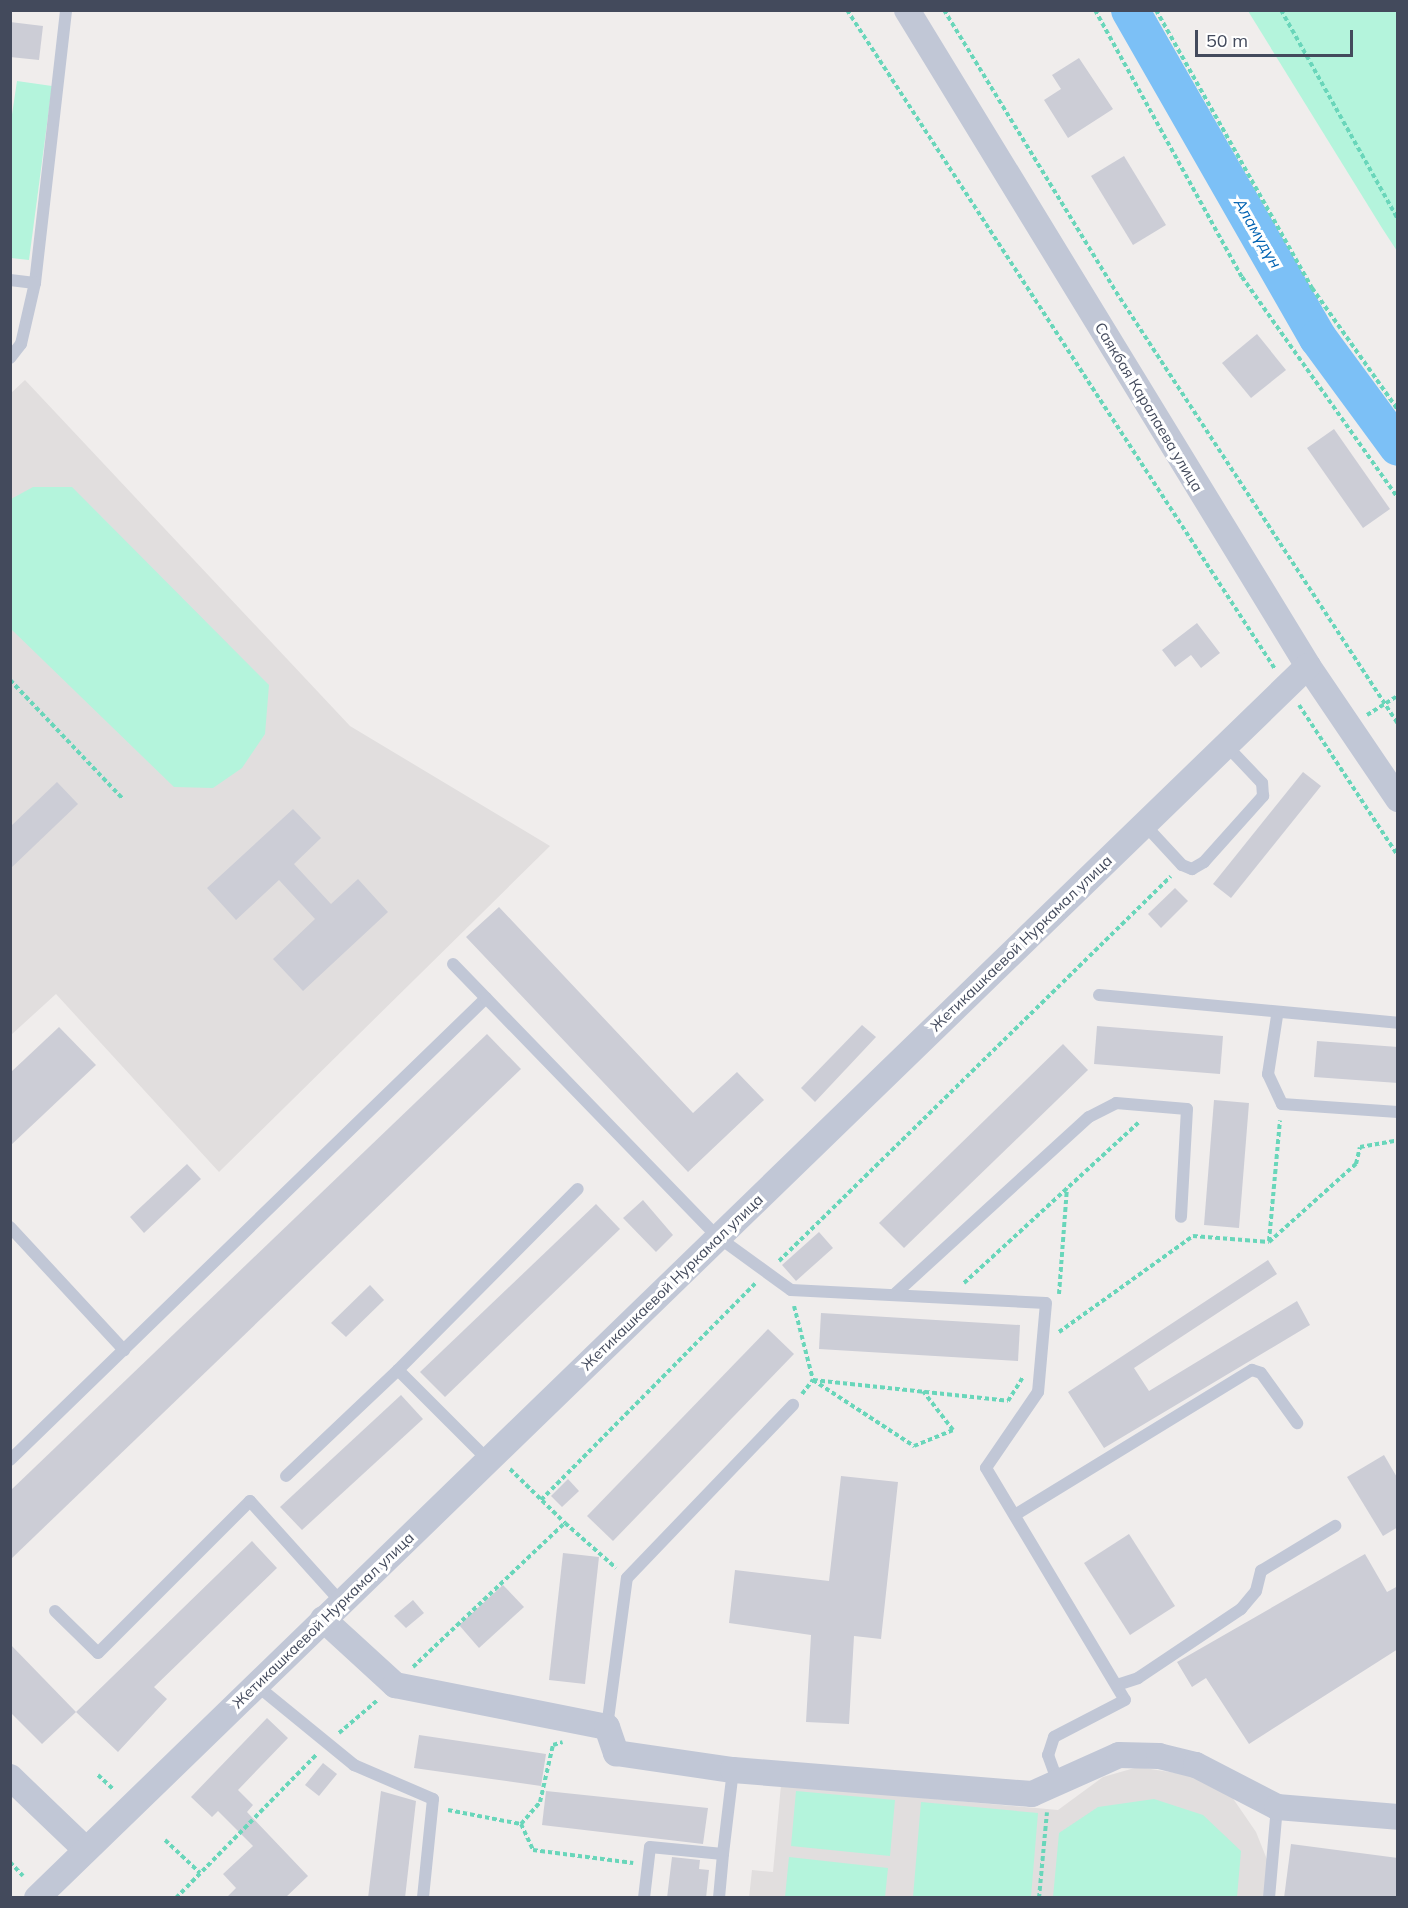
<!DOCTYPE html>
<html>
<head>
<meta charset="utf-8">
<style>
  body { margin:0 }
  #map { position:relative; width:1408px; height:1908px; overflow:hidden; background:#f0edec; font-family:Mulish,sans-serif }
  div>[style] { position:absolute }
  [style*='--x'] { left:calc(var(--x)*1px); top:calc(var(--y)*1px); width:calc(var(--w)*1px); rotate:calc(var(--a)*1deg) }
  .education>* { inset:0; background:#e1dede }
  .green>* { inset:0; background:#b4f4dc }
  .river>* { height:38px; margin:-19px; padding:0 19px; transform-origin:19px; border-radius:19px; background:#7cc0f6 }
  .building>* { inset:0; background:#cccdd6 }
  .path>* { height:4px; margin-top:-2px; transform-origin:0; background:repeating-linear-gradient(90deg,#69d6ba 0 4.5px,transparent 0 7.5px) }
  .lane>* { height:12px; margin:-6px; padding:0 6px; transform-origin:6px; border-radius:6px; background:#c1c7d6 }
  .street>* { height:26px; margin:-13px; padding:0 13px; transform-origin:13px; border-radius:13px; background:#c1c7d6 }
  span { translate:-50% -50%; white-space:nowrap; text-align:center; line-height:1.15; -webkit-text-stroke:6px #fff; paint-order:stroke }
  .street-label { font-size:15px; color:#434a5c }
  .water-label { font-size:16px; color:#0062b2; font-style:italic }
  .frame { position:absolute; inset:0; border:12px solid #434a5c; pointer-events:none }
  .scale { position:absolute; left:1195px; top:30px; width:158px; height:27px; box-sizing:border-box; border:3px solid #434a5c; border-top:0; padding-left:8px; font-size:18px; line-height:21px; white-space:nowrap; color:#434a5c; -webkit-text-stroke:4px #fff; paint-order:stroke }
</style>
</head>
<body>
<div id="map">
  <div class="education">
    <i style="clip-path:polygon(25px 380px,350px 726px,550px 846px,219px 1172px,56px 994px,11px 1035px,10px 394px)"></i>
    <i style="clip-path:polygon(1138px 1767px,1201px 1777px,1232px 1797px,1256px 1832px,1268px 1862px,1265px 1897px,749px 1898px,752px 1870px,773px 1872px,781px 1785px,1058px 1810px,1103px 1777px)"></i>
  </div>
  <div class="green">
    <i style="clip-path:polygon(1248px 11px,1397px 11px,1397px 251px,1382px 228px)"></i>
    <i style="clip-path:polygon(17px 81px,52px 86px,29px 260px,11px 258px,10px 128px)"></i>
    <i style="clip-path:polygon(33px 487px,72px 487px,269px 685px,265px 734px,242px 768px,213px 788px,174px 787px,11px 629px,11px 499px)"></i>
    <i style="clip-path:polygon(796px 1791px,895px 1800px,890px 1856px,791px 1846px)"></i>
    <i style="clip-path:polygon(1154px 1799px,1203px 1815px,1241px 1851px,1237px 1897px,1053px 1897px,1059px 1833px,1098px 1807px)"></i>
    <i style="clip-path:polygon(921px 1802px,1038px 1813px,1031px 1897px,913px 1897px)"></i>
    <i style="clip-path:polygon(789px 1857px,888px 1868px,885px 1897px,785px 1897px)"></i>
  </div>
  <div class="river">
    <i style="--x:1130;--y:10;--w:378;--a:60.2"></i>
    <i style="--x:1318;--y:338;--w:135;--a:53.7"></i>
  </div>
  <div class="building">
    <i style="clip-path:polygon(10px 22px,43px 26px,39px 60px,10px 57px)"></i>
    <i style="clip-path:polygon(1079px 58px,1113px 109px,1068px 138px,1044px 100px,1061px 89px,1052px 75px)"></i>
    <i style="clip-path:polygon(1124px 156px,1166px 225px,1133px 245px,1091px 176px)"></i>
    <i style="clip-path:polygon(1257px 334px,1286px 370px,1251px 398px,1222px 363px)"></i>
    <i style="clip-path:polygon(1334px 429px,1390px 509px,1363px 528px,1307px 448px)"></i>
    <i style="clip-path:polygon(1197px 623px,1220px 653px,1201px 668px,1191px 655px,1175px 667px,1162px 650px)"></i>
    <i style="clip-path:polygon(1303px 772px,1321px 786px,1231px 898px,1213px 884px)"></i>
    <i style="clip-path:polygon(57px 782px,78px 804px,10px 869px,10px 827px)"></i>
    <i style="clip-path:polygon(293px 809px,321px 838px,294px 864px,331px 904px,358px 879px,388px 912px,303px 991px,273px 959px,315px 919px,279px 880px,236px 920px,207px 888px)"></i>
    <i style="clip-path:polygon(1175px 888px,1188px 901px,1161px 928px,1148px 914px)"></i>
    <i style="clip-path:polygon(499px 907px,693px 1113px,737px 1072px,764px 1100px,688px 1172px,466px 937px)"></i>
    <i style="clip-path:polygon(862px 1025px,876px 1037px,815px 1102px,801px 1088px)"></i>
    <i style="clip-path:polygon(1097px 1026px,1223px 1036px,1220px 1074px,1094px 1064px)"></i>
    <i style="clip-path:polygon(59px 1027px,96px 1065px,10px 1146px,10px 1073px)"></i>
    <i style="clip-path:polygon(487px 1034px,521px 1069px,10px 1560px,10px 1491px)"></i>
    <i style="clip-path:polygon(1317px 1041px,1398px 1047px,1398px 1083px,1314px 1077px)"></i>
    <i style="clip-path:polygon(1063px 1044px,1088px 1070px,904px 1248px,879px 1223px)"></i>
    <i style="clip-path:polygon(1214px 1100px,1249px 1103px,1239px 1228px,1204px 1225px)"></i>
    <i style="clip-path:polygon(187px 1164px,201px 1179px,144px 1233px,130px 1217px)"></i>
    <i style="clip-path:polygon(643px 1200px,673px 1235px,656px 1252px,623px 1218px)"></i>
    <i style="clip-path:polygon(596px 1204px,620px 1229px,445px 1397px,420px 1372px)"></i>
    <i style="clip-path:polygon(819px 1232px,833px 1248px,796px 1281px,782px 1265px)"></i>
    <i style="clip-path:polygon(1268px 1260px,1277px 1274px,1134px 1368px,1149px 1391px,1297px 1301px,1310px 1325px,1104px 1448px,1068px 1392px)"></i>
    <i style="clip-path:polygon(370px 1285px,384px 1300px,346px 1337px,331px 1323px)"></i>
    <i style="clip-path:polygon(821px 1313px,1020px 1325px,1018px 1361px,819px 1349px)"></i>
    <i style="clip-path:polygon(768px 1329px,794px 1354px,613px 1541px,587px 1516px)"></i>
    <i style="clip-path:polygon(401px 1395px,423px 1419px,302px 1530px,280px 1507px)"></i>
    <i style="clip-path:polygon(1384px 1455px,1398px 1479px,1398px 1527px,1383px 1536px,1347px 1477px)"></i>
    <i style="clip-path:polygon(841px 1476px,898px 1482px,881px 1639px,854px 1636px,849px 1724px,806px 1722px,811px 1635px,729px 1623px,735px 1570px,829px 1581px)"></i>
    <i style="clip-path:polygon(568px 1479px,579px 1491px,562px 1507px,551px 1496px)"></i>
    <i style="clip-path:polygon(1129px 1534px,1175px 1606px,1130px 1635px,1084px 1563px)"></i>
    <i style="clip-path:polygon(252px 1541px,277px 1568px,154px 1687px,167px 1699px,118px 1752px,76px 1712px)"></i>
    <i style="clip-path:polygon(563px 1553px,599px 1557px,585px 1684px,549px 1680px)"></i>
    <i style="clip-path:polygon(1365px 1554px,1387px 1592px,1398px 1586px,1398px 1649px,1249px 1744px,1206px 1678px,1192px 1687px,1177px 1662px)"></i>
    <i style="clip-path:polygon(503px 1585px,524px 1607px,479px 1648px,459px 1625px)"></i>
    <i style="clip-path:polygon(413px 1600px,424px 1613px,406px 1628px,394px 1616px)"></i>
    <i style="clip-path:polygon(10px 1644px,76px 1712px,42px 1744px,10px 1712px)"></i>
    <i style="clip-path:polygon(267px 1718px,288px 1738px,238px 1790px,253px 1805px,247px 1812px,308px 1876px,285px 1898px,226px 1898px,236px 1888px,223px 1874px,253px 1846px,218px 1811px,212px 1817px,191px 1797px)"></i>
    <i style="clip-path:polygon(419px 1735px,546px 1754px,541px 1786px,414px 1768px)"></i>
    <i style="clip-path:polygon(323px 1763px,337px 1774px,319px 1796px,305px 1785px)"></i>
    <i style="clip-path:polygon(381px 1791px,416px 1801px,405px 1898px,368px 1898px)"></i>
    <i style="clip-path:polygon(546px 1791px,708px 1808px,703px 1844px,542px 1825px)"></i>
    <i style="clip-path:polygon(1291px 1844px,1398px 1858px,1398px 1898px,1284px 1898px)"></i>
    <i style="clip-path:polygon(672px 1857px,700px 1860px,699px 1869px,709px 1870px,706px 1898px,667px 1898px)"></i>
  </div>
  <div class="path">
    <i style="--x:847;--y:10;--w:786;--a:57"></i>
    <i style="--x:944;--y:10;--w:338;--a:58.6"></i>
    <i style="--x:1120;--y:298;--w:509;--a:56.87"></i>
    <i style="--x:1095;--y:10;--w:305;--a:61.2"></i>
    <i style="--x:1242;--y:277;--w:271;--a:54.8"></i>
    <i style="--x:1156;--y:10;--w:319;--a:60.7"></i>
    <i style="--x:1312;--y:288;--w:149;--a:54.8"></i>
    <i style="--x:1281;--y:10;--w:240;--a:60.8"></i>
    <i style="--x:10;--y:680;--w:163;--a:46.5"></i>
    <i style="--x:1299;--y:705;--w:181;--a:56.7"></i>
    <i style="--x:1367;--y:715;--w:36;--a:-32"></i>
    <i style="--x:1269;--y:1241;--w:121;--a:-84.8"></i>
    <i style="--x:779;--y:1261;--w:549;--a:-44.48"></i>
    <i style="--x:964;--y:1283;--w:239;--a:-42.6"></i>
    <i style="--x:1059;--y:1294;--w:106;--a:-85.7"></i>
    <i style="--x:794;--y:1306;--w:76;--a:75.6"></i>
    <i style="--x:813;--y:1380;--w:121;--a:33.2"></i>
    <i style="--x:914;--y:1446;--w:42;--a:-22.3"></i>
    <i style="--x:953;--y:1430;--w:49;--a:-127.6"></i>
    <i style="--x:1059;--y:1332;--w:165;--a:-35.6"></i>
    <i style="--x:1193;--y:1236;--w:76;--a:4.5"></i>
    <i style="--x:1269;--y:1242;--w:117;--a:-41.9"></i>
    <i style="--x:1356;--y:1164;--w:17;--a:-77"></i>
    <i style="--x:1360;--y:1147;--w:39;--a:-10"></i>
    <i style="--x:802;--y:1394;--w:18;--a:-52"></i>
    <i style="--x:813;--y:1380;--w:196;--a:6.1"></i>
    <i style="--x:1008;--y:1401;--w:28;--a:-58"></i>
    <i style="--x:510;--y:1469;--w:77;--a:44.5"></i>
    <i style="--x:541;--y:1500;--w:305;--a:-45.3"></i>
    <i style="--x:413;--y:1667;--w:209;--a:-43.5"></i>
    <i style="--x:565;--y:1523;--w:68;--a:41.4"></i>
    <i style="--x:339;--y:1733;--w:52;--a:-40.4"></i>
    <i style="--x:98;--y:1775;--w:22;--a:43"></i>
    <i style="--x:448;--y:1810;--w:74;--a:10.9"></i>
    <i style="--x:521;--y:1824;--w:29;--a:65"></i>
    <i style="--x:533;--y:1850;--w:101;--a:7.4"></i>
    <i style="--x:521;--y:1824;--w:29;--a:-49"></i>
    <i style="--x:540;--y:1802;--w:58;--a:-77.2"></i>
    <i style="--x:553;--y:1745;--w:10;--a:-17"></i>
    <i style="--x:165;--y:1840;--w:48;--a:43.3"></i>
    <i style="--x:10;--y:1862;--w:19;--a:47"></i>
    <i style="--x:176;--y:1898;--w:200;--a:-45.6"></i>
    <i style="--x:1039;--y:1898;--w:86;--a:-84.7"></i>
  </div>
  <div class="lane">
    <i style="--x:10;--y:280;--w:25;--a:7"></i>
    <i style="--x:35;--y:283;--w:275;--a:-83.5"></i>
    <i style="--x:10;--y:358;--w:18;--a:-52"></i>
    <i style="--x:21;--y:344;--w:63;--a:-77.1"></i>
    <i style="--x:1144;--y:824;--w:56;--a:47.2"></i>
    <i style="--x:1182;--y:865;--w:11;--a:22"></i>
    <i style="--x:1192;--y:869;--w:14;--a:-30"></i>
    <i style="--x:1204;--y:862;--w:89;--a:-48.2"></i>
    <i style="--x:1263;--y:796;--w:13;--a:-94"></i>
    <i style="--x:1262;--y:783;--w:52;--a:-133.5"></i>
    <i style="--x:453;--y:964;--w:47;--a:45.9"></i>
    <i style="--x:1099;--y:995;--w:300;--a:5.3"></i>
    <i style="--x:1277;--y:1016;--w:59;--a:98.8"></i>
    <i style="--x:1268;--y:1074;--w:33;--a:65"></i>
    <i style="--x:1282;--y:1104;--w:116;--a:3.9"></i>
    <i style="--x:10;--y:1227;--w:168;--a:47.2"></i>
    <i style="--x:896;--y:1293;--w:261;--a:-42.4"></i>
    <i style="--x:1089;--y:1117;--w:30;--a:-27"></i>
    <i style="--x:1116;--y:1103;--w:71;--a:4.8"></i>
    <i style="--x:1187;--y:1109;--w:108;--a:93.2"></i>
    <i style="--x:398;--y:1370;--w:255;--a:-45.2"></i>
    <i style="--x:10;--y:1460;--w:663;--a:-44.14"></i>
    <i style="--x:486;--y:998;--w:333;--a:45.9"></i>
    <i style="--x:718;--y:1237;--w:90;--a:36"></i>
    <i style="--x:791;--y:1290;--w:255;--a:2.9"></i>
    <i style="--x:1046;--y:1303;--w:89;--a:95.1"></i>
    <i style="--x:1038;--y:1392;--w:92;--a:124.4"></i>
    <i style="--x:986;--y:1468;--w:270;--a:59.1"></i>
    <i style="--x:1125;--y:1700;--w:80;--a:152.5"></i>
    <i style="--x:1054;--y:1737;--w:19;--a:108"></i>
    <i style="--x:1048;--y:1755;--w:30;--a:70"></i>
    <i style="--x:286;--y:1476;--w:154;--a:-43.4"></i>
    <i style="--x:398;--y:1370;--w:127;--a:45"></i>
    <i style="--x:1015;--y:1515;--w:278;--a:-31.5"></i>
    <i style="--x:1252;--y:1370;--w:9;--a:18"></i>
    <i style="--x:1261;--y:1373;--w:62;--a:54.2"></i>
    <i style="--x:55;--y:1611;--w:60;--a:44.3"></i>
    <i style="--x:98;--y:1653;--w:215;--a:-45"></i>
    <i style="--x:250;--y:1501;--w:136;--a:48"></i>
    <i style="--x:256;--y:1685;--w:127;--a:39.2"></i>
    <i style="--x:354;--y:1765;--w:86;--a:23.3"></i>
    <i style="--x:433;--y:1799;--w:100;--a:95.8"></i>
    <i style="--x:1117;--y:1685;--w:22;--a:-18"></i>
    <i style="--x:1138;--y:1678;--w:124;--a:-33.8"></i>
    <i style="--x:1241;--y:1609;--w:23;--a:-50"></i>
    <i style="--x:1256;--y:1591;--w:21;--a:-76"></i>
    <i style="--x:1261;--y:1571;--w:87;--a:-31.3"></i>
    <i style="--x:607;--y:1727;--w:150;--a:-82.4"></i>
    <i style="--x:627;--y:1578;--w:240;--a:-46.2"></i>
    <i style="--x:644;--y:1898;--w:51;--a:-83.3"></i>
    <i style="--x:650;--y:1847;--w:73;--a:5.5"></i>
    <i style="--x:723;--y:1854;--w:85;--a:-83.2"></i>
    <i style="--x:719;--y:1898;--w:44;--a:-84.8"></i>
    <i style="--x:1269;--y:1898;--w:91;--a:-85"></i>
  </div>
  <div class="street">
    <i style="--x:907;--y:10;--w:769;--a:58.56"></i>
    <i style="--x:1308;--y:666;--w:161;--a:55.9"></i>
    <i style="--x:323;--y:1619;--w:98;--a:42.5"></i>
    <i style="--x:395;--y:1685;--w:216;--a:11.2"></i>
    <i style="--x:607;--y:1727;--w:28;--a:71"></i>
    <i style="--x:616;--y:1753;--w:118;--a:8.3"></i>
    <i style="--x:733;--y:1770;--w:300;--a:4.6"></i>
    <i style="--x:1032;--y:1794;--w:95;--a:-24.1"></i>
    <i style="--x:1119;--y:1755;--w:40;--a:1.4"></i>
    <i style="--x:1159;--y:1756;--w:38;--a:14"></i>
    <i style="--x:1196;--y:1765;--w:91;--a:27.4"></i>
    <i style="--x:1277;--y:1807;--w:121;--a:4.7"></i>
    <i style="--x:10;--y:1777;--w:105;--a:43.8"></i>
    <i style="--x:37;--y:1898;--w:1770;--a:-44.11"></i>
  </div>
  <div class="street-label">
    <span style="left:1149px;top:407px;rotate:59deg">Саякбая Каралаева улица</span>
    <span style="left:1021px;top:943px;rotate:-44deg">Жетикашкаевой Нуркамал улица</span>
    <span style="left:672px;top:1282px;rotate:-44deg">Жетикашкаевой Нуркамал улица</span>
    <span style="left:323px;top:1620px;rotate:-44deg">Жетикашкаевой Нуркамал улица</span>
  </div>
  <div class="water-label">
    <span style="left:1258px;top:233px;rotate:60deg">Аламүдүн</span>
  </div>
  <div class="frame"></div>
  <div class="scale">50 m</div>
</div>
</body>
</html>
